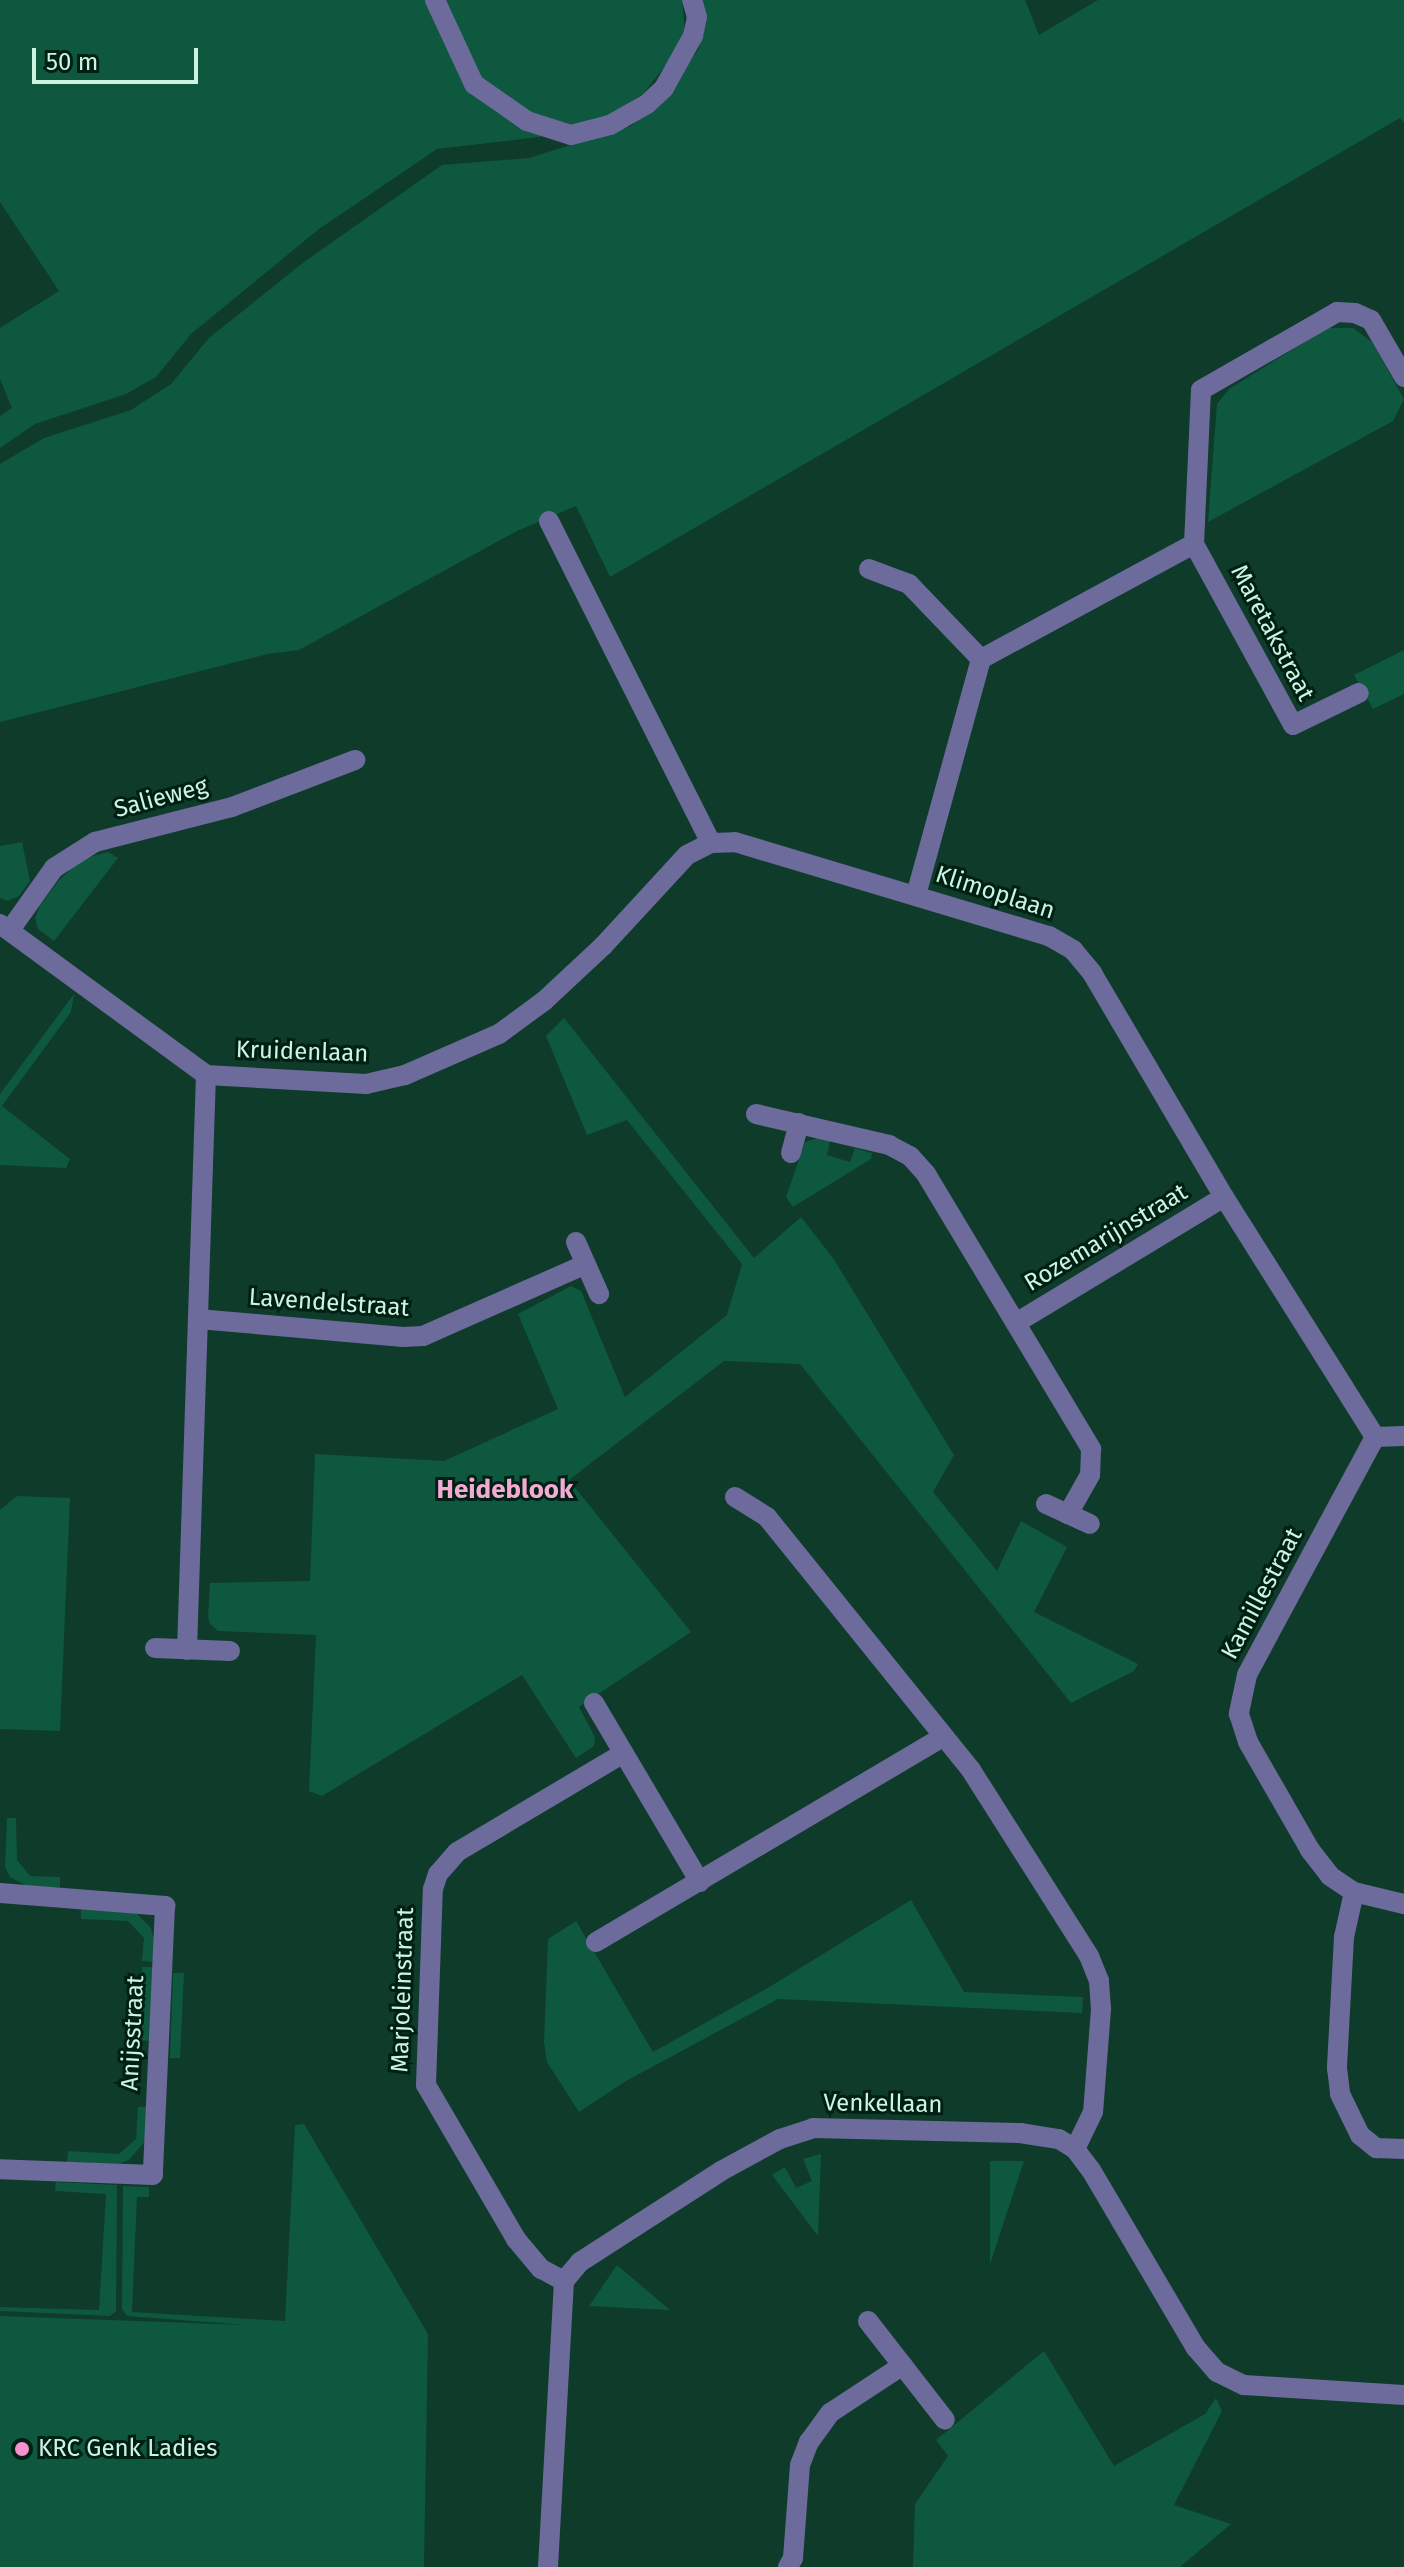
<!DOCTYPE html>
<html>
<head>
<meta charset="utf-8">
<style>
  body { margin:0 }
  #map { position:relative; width:1404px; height:2567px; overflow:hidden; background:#0e3b2a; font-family:"Fira Sans",sans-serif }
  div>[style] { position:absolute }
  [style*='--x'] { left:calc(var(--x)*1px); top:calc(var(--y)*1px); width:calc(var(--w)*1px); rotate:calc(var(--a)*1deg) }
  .green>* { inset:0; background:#0e583f }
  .minor>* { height:20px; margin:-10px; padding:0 10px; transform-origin:10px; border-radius:10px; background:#6c6b9b }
  .dots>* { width:22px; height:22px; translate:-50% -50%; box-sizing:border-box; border:4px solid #002014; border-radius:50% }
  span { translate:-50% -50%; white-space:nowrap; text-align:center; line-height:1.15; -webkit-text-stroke:6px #002014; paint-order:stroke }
  .street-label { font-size:24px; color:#cdf4e1 }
  .poi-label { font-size:24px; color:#cdf4e1 }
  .left { translate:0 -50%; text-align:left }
  .neighbourhood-label { font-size:26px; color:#f3aad3; font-weight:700 }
  .scale { position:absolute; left:32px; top:48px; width:166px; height:36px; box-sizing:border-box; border:4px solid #cdf4e1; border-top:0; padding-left:10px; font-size:24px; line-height:28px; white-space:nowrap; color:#cdf4e1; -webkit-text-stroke:6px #002014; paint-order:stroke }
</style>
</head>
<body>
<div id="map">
  <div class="green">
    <i style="clip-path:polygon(0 0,682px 0,685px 32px,668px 62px,644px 93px,605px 118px,539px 137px,437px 149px,319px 229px,191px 334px,156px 377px,126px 394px,35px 424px,0 448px,0 416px,12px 408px,0 379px,0 328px,59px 291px,0 202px)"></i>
    <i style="clip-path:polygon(701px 0,1025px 0,1039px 35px,1098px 0,1404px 0,1404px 123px,1400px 118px,610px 577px,576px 506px,517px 531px,299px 650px,268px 654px,0 722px,0 464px,44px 438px,131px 410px,171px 384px,209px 338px,304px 262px,442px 165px,529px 158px,631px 126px,664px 100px,698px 50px,707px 21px)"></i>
    <i style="clip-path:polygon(1327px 328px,1353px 328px,1372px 342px,1404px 399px,1393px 421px,1208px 522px,1217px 404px,1229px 389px)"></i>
    <i style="clip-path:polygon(1404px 650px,1404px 694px,1373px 709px,1354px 675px)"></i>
    <i style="clip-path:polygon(22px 842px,30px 881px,19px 896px,8px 901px,0 898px,0 846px)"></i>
    <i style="clip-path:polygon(108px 852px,118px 858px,54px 941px,38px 929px,35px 918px,40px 906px,59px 880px,82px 859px)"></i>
    <i style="clip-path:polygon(74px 994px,71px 1012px,2px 1106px,70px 1159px,66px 1168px,0 1165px,0 1094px)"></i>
    <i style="clip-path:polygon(564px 1018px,754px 1258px,801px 1217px,833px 1258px,954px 1455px,933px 1492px,997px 1571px,1021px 1521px,1067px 1547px,1034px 1612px,1138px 1664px,1134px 1671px,1071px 1703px,800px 1364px,724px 1361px,569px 1480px,691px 1632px,579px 1707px,595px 1737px,594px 1746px,576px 1758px,522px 1675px,322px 1796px,309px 1791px,316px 1635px,218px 1631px,210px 1624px,208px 1616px,210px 1583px,310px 1581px,315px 1454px,444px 1461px,558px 1409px,518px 1314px,571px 1286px,581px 1291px,625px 1397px,727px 1315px,742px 1264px,627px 1120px,587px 1135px,546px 1036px)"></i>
    <i style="clip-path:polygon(818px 1138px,830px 1141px,827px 1155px,850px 1162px,855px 1148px,872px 1153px,871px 1159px,793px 1207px,786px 1197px,805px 1142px)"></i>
    <i style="clip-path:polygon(17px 1496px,70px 1498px,60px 1731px,0 1729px,0 1510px)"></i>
    <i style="clip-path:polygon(7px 1818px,16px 1818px,17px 1860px,30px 1876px,60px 1877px,60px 1887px,29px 1887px,10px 1877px,5px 1867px)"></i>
    <i style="clip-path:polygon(911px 1900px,964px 1992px,1083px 1997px,1082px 2013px,778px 1999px,626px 2081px,579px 2112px,547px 2062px,544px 2042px,548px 1939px,576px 1921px,653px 2052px,766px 1989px)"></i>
    <i style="clip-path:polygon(81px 1909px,136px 1913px,151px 1928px,154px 1940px,153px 1962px,142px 1961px,144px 1938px,128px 1921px,81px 1919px)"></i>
    <i style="clip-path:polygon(142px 1967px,153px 1967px,150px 2041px,140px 2040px)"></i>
    <i style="clip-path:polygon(173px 1973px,184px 1973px,180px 2058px,170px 2058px)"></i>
    <i style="clip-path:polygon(138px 2107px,146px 2107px,146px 2140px,129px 2160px,118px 2164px,67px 2162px,68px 2151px,119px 2154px,136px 2139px)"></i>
    <i style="clip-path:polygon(304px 2124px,428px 2334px,424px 2567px,0 2567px,0 2316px,247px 2325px,127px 2316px,122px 2309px,123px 2186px,149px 2187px,149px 2197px,137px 2197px,132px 2312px,285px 2321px,295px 2125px)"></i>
    <i style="clip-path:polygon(821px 2154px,818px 2236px,772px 2175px,785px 2167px,796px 2188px,812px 2181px,803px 2159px)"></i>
    <i style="clip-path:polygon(990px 2161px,1024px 2161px,990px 2264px)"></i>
    <i style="clip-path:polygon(56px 2182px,117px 2185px,116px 2311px,110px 2316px,0 2311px,0 2307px,99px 2310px,106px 2194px,55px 2191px)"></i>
    <i style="clip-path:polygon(617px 2265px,670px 2310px,589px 2306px)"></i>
    <i style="clip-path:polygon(1044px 2351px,1114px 2466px,1205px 2414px,1216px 2398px,1222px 2411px,1174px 2505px,1231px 2524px,1180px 2567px,913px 2567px,915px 2504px,948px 2456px,936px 2440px)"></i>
  </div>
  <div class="minor">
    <i style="--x:435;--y:0;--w:93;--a:65.1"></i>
    <i style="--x:474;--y:84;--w:65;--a:34.9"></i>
    <i style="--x:527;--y:121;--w:46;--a:17.7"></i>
    <i style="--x:571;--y:135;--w:40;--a:-14.4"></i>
    <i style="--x:610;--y:125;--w:43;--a:-29.6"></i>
    <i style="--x:647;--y:104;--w:23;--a:-43"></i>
    <i style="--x:664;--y:88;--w:60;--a:-60.9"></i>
    <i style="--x:693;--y:36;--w:19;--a:-78"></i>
    <i style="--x:697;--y:17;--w:18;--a:-106"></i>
    <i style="--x:549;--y:521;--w:360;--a:63.3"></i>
    <i style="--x:1194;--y:544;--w:206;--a:61.3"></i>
    <i style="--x:1293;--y:725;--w:73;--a:-25.9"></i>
    <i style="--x:869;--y:569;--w:43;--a:20.6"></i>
    <i style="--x:909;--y:584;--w:104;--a:46.2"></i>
    <i style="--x:916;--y:895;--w:245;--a:-74.6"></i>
    <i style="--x:981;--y:659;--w:242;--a:-28.4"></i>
    <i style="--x:1194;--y:544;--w:154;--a:-87.4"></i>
    <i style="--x:1201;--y:390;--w:157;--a:-29.8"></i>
    <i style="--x:1337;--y:312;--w:18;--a:3"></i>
    <i style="--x:1355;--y:313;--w:17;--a:24"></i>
    <i style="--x:1371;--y:320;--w:66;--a:59.9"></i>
    <i style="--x:0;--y:924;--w:255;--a:36.2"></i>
    <i style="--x:206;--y:1075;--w:160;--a:3.2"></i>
    <i style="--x:366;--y:1084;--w:40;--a:-13"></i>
    <i style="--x:405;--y:1075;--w:103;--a:-23.6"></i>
    <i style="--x:499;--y:1034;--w:56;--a:-36.3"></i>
    <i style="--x:544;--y:1001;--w:81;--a:-43"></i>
    <i style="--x:603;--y:946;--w:124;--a:-47.3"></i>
    <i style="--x:687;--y:855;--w:27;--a:-27"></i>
    <i style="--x:711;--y:843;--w:24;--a:-2"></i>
    <i style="--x:735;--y:842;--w:328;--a:16.7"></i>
    <i style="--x:1049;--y:936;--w:28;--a:30"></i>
    <i style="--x:1073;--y:950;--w:30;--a:50"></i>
    <i style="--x:1092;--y:973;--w:260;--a:59.5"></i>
    <i style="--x:1224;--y:1197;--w:284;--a:57.8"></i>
    <i style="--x:1375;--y:1437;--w:29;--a:-2"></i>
    <i style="--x:10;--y:930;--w:76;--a:-54.6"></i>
    <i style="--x:54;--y:868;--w:49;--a:-32.4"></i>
    <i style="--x:95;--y:842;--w:141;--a:-14.3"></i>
    <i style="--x:232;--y:807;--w:132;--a:-20.9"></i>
    <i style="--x:756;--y:1114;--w:137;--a:13.1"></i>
    <i style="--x:889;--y:1145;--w:24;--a:28"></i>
    <i style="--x:910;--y:1156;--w:24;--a:48"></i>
    <i style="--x:926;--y:1174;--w:321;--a:59"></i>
    <i style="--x:1091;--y:1449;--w:26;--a:92"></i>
    <i style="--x:1090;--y:1475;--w:45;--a:119.4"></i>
    <i style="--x:791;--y:1153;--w:31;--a:-75"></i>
    <i style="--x:576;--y:1242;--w:57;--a:66.1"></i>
    <i style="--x:198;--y:1319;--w:206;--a:5"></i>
    <i style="--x:403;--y:1337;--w:20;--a:-3"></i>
    <i style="--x:423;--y:1336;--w:178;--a:-23.8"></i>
    <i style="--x:1016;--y:1323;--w:243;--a:-31.2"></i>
    <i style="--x:1375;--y:1437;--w:270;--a:118.3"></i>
    <i style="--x:1247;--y:1675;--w:40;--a:102"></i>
    <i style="--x:1239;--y:1714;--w:29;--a:72"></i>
    <i style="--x:1248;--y:1742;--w:125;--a:60.1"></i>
    <i style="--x:1310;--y:1850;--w:33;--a:52"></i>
    <i style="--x:1330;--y:1876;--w:29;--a:34"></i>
    <i style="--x:1354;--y:1892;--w:51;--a:13.5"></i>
    <i style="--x:735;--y:1497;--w:38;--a:32"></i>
    <i style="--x:767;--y:1517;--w:325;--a:51.1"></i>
    <i style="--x:971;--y:1770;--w:220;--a:57.6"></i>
    <i style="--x:1089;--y:1956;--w:27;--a:68"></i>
    <i style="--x:1099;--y:1981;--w:28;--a:86"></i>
    <i style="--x:1101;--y:2009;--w:103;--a:94.4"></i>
    <i style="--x:1093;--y:2112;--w:41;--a:115.9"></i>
    <i style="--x:1046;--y:1504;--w:48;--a:24.4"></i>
    <i style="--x:155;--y:1648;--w:75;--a:2.3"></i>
    <i style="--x:187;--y:1650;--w:575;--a:-88.11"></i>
    <i style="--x:594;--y:1703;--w:208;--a:59.4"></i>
    <i style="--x:1354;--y:1892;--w:46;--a:102.5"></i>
    <i style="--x:1344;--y:1937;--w:131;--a:93.1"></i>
    <i style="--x:1337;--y:2068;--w:26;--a:83"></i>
    <i style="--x:1340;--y:2094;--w:46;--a:64"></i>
    <i style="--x:1360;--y:2135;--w:21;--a:39"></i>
    <i style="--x:1376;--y:2148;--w:28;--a:2"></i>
    <i style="--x:0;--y:1893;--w:166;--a:4.5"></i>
    <i style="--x:165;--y:1906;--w:269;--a:92.6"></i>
    <i style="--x:153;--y:2175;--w:153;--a:-177.8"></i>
    <i style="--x:596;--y:1942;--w:404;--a:-30.6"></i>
    <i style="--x:564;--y:2281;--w:26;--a:-152"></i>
    <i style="--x:541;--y:2269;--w:39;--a:-130"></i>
    <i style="--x:516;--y:2239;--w:178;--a:-120.3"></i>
    <i style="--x:426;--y:2085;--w:196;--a:-88"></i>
    <i style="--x:433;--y:1889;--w:16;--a:-72"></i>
    <i style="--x:438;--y:1874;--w:29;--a:-49"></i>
    <i style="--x:457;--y:1852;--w:192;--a:-30.7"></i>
    <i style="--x:868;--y:2321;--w:125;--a:52.1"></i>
    <i style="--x:548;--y:2567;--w:286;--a:-86.8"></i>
    <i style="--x:564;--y:2281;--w:25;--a:-50"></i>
    <i style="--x:580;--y:2262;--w:168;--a:-32.8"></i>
    <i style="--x:721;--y:2171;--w:67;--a:-28.5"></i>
    <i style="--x:780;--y:2139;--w:35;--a:-18"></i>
    <i style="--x:813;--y:2128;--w:207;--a:1.4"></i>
    <i style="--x:1020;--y:2133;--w:39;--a:9"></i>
    <i style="--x:1059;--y:2139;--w:19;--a:32"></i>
    <i style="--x:1075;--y:2149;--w:26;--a:53"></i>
    <i style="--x:1091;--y:2170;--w:207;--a:59.5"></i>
    <i style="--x:1196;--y:2348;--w:32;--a:49"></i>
    <i style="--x:1217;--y:2372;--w:30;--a:26"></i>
    <i style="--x:1244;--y:2385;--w:160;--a:3.6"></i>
    <i style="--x:788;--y:2567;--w:10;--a:-61"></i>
    <i style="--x:793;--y:2558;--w:93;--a:-85.7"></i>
    <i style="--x:800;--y:2465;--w:25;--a:-69"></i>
    <i style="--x:809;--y:2442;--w:36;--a:-54"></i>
    <i style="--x:830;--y:2413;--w:87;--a:-33.3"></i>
  </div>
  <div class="dots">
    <i style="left:22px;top:2449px;background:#f790cd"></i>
  </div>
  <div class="street-label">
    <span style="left:1272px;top:633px;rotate:62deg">Maretakstraat</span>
    <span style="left:161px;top:798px;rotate:-15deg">Salieweg</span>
    <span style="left:995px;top:893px;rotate:18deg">Klimoplaan</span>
    <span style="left:302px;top:1052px;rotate:2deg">Kruidenlaan</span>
    <span style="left:1106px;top:1238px;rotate:-31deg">Rozemarijnstraat</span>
    <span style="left:329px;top:1303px;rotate:4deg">Lavendelstraat</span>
    <span style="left:1262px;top:1594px;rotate:-62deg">Kamillestraat</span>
    <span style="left:403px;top:1990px;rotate:-88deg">Marjoleinstraat</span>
    <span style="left:133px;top:2033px;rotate:-87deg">Anijsstraat</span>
    <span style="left:883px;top:2104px;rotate:1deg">Venkellaan</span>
  </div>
  <div class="poi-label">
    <span class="left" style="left:38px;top:2449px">KRC Genk Ladies</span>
  </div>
  <div class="neighbourhood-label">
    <span style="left:505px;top:1490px">Heideblook</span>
  </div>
  <div class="scale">50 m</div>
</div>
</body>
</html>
